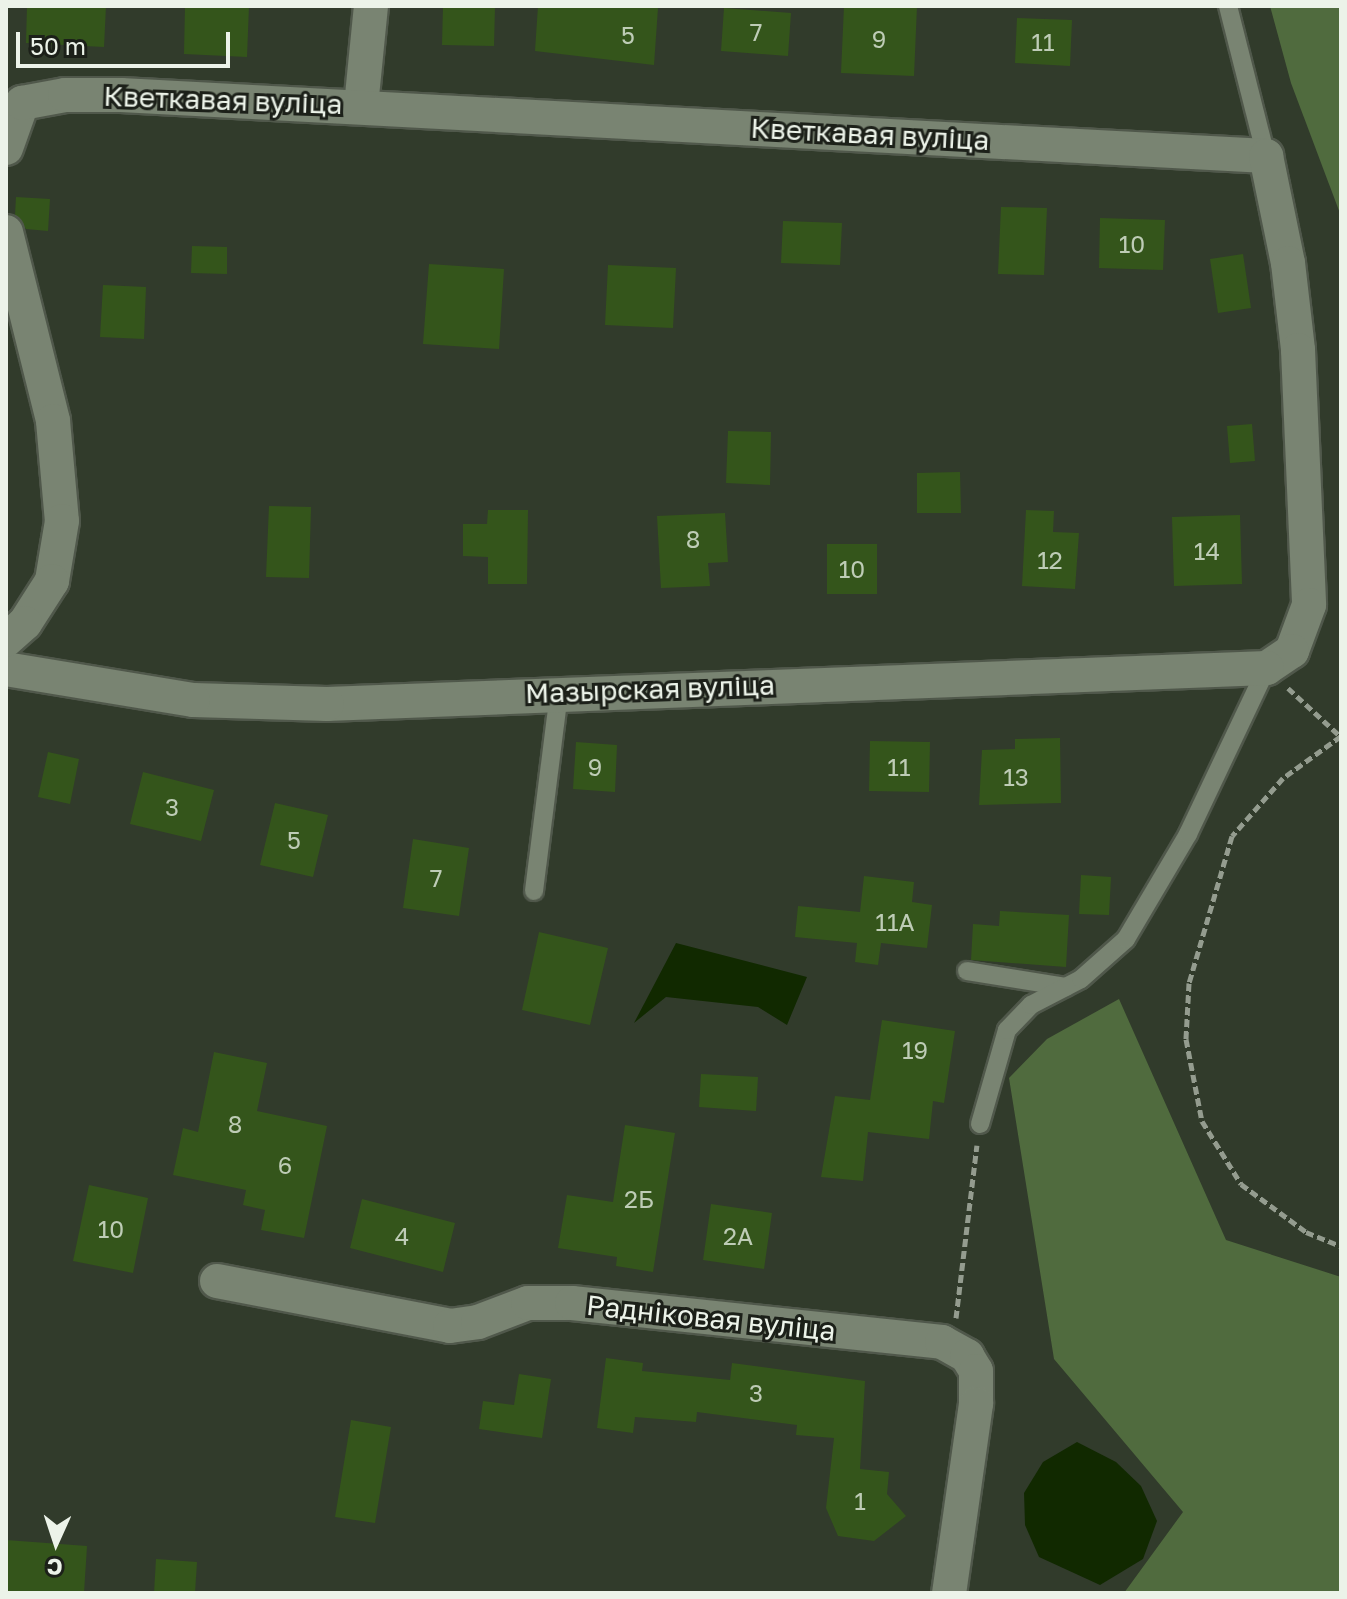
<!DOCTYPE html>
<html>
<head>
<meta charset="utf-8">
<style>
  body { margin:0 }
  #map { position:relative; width:1347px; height:1599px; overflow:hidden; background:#313b2b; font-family:"Golos Text",sans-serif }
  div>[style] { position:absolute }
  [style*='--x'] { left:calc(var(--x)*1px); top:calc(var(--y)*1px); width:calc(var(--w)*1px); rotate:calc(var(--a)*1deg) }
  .green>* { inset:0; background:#506b3e }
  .water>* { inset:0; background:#112900 }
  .building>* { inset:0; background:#34551b }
  .path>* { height:5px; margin-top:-2.5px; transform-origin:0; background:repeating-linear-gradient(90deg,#949c8f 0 8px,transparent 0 12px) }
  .roads { filter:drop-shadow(2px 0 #50584b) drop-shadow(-2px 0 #50584b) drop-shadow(0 2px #50584b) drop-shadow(0 -2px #50584b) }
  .service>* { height:18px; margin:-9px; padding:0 9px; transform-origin:9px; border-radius:9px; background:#798472 }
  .minor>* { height:34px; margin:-17px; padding:0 17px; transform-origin:17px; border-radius:17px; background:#798472 }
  span { translate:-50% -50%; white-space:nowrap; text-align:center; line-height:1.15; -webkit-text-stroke:6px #1c2019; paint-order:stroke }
  .number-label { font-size:24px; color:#beccb6 }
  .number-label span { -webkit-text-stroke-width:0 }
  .street-label { font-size:28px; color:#ecf3e9 }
  .frame { position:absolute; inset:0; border:8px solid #ecf3e9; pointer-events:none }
  .north { position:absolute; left:16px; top:1503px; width:80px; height:80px; -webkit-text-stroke:6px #1c2019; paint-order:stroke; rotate:183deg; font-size:22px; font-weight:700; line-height:32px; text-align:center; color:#ecf3e9 }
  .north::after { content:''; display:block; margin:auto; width:28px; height:36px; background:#ecf3e9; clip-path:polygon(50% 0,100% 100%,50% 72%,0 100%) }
  .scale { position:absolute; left:16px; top:32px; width:214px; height:36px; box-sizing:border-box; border:4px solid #ecf3e9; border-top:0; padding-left:10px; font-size:24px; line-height:28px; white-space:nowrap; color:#ecf3e9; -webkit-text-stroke:6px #1c2019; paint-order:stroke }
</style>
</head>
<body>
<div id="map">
  <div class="green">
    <i style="clip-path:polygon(1270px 6px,1341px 6px,1341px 216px,1291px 83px)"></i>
    <i style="clip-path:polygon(1119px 999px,1226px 1240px,1341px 1277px,1341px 1593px,1124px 1593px,1183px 1512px,1054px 1359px,1009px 1078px,1047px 1039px)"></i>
  </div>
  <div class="water">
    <i style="clip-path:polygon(676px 943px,807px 977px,787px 1025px,758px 1007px,666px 997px,634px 1023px)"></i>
    <i style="clip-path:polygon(1077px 1442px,1116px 1462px,1141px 1486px,1157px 1521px,1143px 1559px,1100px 1585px,1039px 1557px,1025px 1525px,1024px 1493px,1043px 1462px)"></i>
  </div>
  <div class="building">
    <i style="clip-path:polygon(27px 6px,106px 6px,104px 47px,26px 43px)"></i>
    <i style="clip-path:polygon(185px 6px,249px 6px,247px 57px,184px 54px)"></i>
    <i style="clip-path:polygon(443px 6px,495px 6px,494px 46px,442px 45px)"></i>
    <i style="clip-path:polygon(538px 6px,658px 8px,654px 65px,535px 51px)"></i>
    <i style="clip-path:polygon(844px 6px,917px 6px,914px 76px,841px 73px)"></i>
    <i style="clip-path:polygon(724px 8px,791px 13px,788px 56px,721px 51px)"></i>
    <i style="clip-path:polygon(1017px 18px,1072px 20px,1070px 66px,1015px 63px)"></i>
    <i style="clip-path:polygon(16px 197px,50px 199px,48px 231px,26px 229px,15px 215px)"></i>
    <i style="clip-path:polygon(1001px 207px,1047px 208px,1044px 275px,998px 274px)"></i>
    <i style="clip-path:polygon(1100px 218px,1165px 220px,1163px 270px,1099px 268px)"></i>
    <i style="clip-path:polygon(783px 221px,842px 223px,840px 265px,781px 263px)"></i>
    <i style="clip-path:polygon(192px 246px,227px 247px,227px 274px,191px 273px)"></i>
    <i style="clip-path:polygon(1243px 254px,1251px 308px,1218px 313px,1210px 259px)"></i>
    <i style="clip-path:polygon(429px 264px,504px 269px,499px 349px,423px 344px)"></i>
    <i style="clip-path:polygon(608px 265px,676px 268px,673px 328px,605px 325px)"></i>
    <i style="clip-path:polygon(103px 285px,146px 287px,144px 339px,100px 337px)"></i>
    <i style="clip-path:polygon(1252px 424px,1255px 461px,1230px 463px,1227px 426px)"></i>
    <i style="clip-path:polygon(728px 431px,771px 432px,770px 485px,726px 483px)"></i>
    <i style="clip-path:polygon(960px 472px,961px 513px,917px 513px,917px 473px)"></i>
    <i style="clip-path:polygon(269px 506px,311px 507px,309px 578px,266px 577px)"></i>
    <i style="clip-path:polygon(488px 510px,528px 510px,527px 584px,488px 584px,488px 557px,463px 556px,463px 524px,487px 524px)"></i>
    <i style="clip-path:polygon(1026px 510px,1054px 511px,1053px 532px,1079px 533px,1075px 589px,1022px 586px)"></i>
    <i style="clip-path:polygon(725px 513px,728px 562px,708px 563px,710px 586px,661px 588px,657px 516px)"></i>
    <i style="clip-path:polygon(1240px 515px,1242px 584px,1174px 586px,1172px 517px)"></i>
    <i style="clip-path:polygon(827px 544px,877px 544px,877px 594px,827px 594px)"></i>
    <i style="clip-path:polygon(1060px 738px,1061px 803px,979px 805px,982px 750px,1015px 749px,1015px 739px)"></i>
    <i style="clip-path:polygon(870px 741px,930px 742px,929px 792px,869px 791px)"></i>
    <i style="clip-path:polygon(576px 742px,617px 745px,615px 792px,573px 789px)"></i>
    <i style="clip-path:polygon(48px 752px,79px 759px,70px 804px,38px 797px)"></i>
    <i style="clip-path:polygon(143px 772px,214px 790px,201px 841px,130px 824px)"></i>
    <i style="clip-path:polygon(275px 803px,328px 815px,313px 877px,260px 865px)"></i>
    <i style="clip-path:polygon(413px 839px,469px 848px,459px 916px,403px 908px)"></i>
    <i style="clip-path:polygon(1081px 875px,1111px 877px,1109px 915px,1079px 914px)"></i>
    <i style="clip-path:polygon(864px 876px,914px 882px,912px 902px,932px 905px,927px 948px,881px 943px,878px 965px,855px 962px,857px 943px,795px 937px,798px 906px,860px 912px)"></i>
    <i style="clip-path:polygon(1000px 911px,1069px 915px,1066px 967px,971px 960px,973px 924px,999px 926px)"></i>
    <i style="clip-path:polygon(539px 932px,608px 948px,590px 1025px,522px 1010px)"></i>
    <i style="clip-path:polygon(882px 1020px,955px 1031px,944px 1103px,933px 1101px,929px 1139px,868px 1132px,863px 1181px,821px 1177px,835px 1096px,870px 1100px)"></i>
    <i style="clip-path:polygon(214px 1052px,267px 1063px,257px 1111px,327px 1126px,304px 1238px,261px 1230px,265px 1210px,243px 1205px,246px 1190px,173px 1175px,183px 1128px,198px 1132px)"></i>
    <i style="clip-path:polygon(701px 1074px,758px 1077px,756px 1111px,699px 1107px)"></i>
    <i style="clip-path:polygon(625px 1125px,675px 1133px,653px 1272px,616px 1266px,617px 1257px,558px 1248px,567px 1195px,613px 1202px)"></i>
    <i style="clip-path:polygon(89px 1185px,148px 1198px,133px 1273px,73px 1261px)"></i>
    <i style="clip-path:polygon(362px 1199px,455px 1223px,443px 1272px,350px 1248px)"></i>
    <i style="clip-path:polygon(711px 1204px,772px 1213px,764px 1269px,703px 1260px)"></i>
    <i style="clip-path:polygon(606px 1358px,643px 1363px,642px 1371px,730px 1380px,732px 1363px,865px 1381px,860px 1469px,889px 1472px,887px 1494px,906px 1516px,874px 1541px,838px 1536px,826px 1508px,834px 1438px,796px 1435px,797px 1425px,697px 1412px,696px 1422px,635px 1417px,633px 1433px,597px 1428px)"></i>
    <i style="clip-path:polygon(519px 1374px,551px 1379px,542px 1438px,479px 1429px,483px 1401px,514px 1405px)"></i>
    <i style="clip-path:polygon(351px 1420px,391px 1427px,375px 1523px,335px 1517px)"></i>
    <i style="clip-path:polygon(6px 1540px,87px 1546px,84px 1593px,6px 1593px)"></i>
    <i style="clip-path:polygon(156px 1559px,197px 1562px,195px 1593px,154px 1593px)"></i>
  </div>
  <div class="path">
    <i style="--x:1288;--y:688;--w:71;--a:42.7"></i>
    <i style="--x:1341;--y:736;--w:72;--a:144.1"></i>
    <i style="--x:1283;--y:778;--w:77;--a:131.3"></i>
    <i style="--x:1232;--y:836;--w:153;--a:106.3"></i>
    <i style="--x:1189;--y:983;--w:56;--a:93.1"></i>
    <i style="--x:1186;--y:1039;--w:84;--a:79"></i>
    <i style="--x:1202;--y:1121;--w:74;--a:58.2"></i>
    <i style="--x:1241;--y:1184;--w:81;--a:36.4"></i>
    <i style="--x:1306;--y:1232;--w:38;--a:22"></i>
    <i style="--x:956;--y:1318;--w:174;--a:-83.1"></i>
  </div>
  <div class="roads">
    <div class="service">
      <i style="--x:1228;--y:6;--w:155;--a:75.8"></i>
      <i style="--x:534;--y:891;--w:200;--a:-82.8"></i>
      <i style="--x:967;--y:971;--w:100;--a:9.2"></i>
      <i style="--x:980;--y:1124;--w:98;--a:-74"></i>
      <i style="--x:1007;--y:1030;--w:35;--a:-46"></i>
      <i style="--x:1031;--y:1005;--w:56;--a:-27.5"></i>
      <i style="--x:1081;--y:979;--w:60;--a:-41.6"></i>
      <i style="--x:1126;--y:939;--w:122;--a:-59.4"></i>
      <i style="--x:1188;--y:834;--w:184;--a:-64.6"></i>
    </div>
    <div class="minor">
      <i style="--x:361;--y:106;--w:100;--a:-84.3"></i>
      <i style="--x:6;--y:148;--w:48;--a:-70.4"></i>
      <i style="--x:22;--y:103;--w:44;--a:-10.5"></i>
      <i style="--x:65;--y:95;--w:56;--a:0"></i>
      <i style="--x:121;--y:95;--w:1147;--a:3.05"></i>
      <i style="--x:1266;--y:156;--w:109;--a:78.4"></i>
      <i style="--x:1288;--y:263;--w:88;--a:83.4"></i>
      <i style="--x:1298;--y:350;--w:255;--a:87.5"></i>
      <i style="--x:1309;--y:605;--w:49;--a:110.3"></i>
      <i style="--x:1292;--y:651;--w:30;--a:146"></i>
      <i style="--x:1267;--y:668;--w:941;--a:177.81"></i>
      <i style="--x:327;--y:704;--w:134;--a:-178.3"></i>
      <i style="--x:193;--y:700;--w:190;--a:-170.6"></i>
      <i style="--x:6;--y:232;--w:195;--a:76"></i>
      <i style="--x:53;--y:421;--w:100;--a:84.9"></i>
      <i style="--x:62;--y:521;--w:61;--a:99.5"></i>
      <i style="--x:52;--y:581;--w:50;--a:122.7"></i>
      <i style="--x:25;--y:623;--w:25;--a:138"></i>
      <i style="--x:217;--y:1281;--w:237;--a:10.9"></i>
      <i style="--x:450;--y:1326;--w:28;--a:-8"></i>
      <i style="--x:478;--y:1322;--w:53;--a:-20.8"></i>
      <i style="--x:528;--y:1303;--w:44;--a:0"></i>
      <i style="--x:572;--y:1303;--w:372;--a:6"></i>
      <i style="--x:942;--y:1342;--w:29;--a:29"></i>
      <i style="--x:967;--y:1356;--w:17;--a:59"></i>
      <i style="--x:976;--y:1371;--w:33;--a:90"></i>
      <i style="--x:976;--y:1404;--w:191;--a:98.1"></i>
    </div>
  </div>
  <div class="number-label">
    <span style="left:756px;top:32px">7</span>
    <span style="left:628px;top:35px">5</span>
    <span style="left:879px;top:39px">9</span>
    <span style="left:1043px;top:42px">11</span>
    <span style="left:1132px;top:244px">10</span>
    <span style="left:693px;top:539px">8</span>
    <span style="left:1207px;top:551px">14</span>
    <span style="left:1050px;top:560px">12</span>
    <span style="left:852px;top:569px">10</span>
    <span style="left:595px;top:767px">9</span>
    <span style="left:899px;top:767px">11</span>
    <span style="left:1016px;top:777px">13</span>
    <span style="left:172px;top:807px">3</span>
    <span style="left:294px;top:840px">5</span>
    <span style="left:436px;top:878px">7</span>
    <span style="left:895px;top:922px">11А</span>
    <span style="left:915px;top:1050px">19</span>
    <span style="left:235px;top:1124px">8</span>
    <span style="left:285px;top:1165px">6</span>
    <span style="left:639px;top:1199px">2Б</span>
    <span style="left:111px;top:1229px">10</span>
    <span style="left:402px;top:1236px">4</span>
    <span style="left:738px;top:1236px">2А</span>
    <span style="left:756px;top:1393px">3</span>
    <span style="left:860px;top:1501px">1</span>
  </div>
  <div class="street-label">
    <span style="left:223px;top:100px;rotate:2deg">Кветкавая вуліца</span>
    <span style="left:870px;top:134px;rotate:3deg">Кветкавая вуліца</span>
    <span style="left:650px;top:689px;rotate:-2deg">Мазырская вуліца</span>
    <span style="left:711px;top:1318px;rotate:6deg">Радніковая вуліца</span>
  </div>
  <div class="frame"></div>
  <div class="north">С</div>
  <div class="scale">50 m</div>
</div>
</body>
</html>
